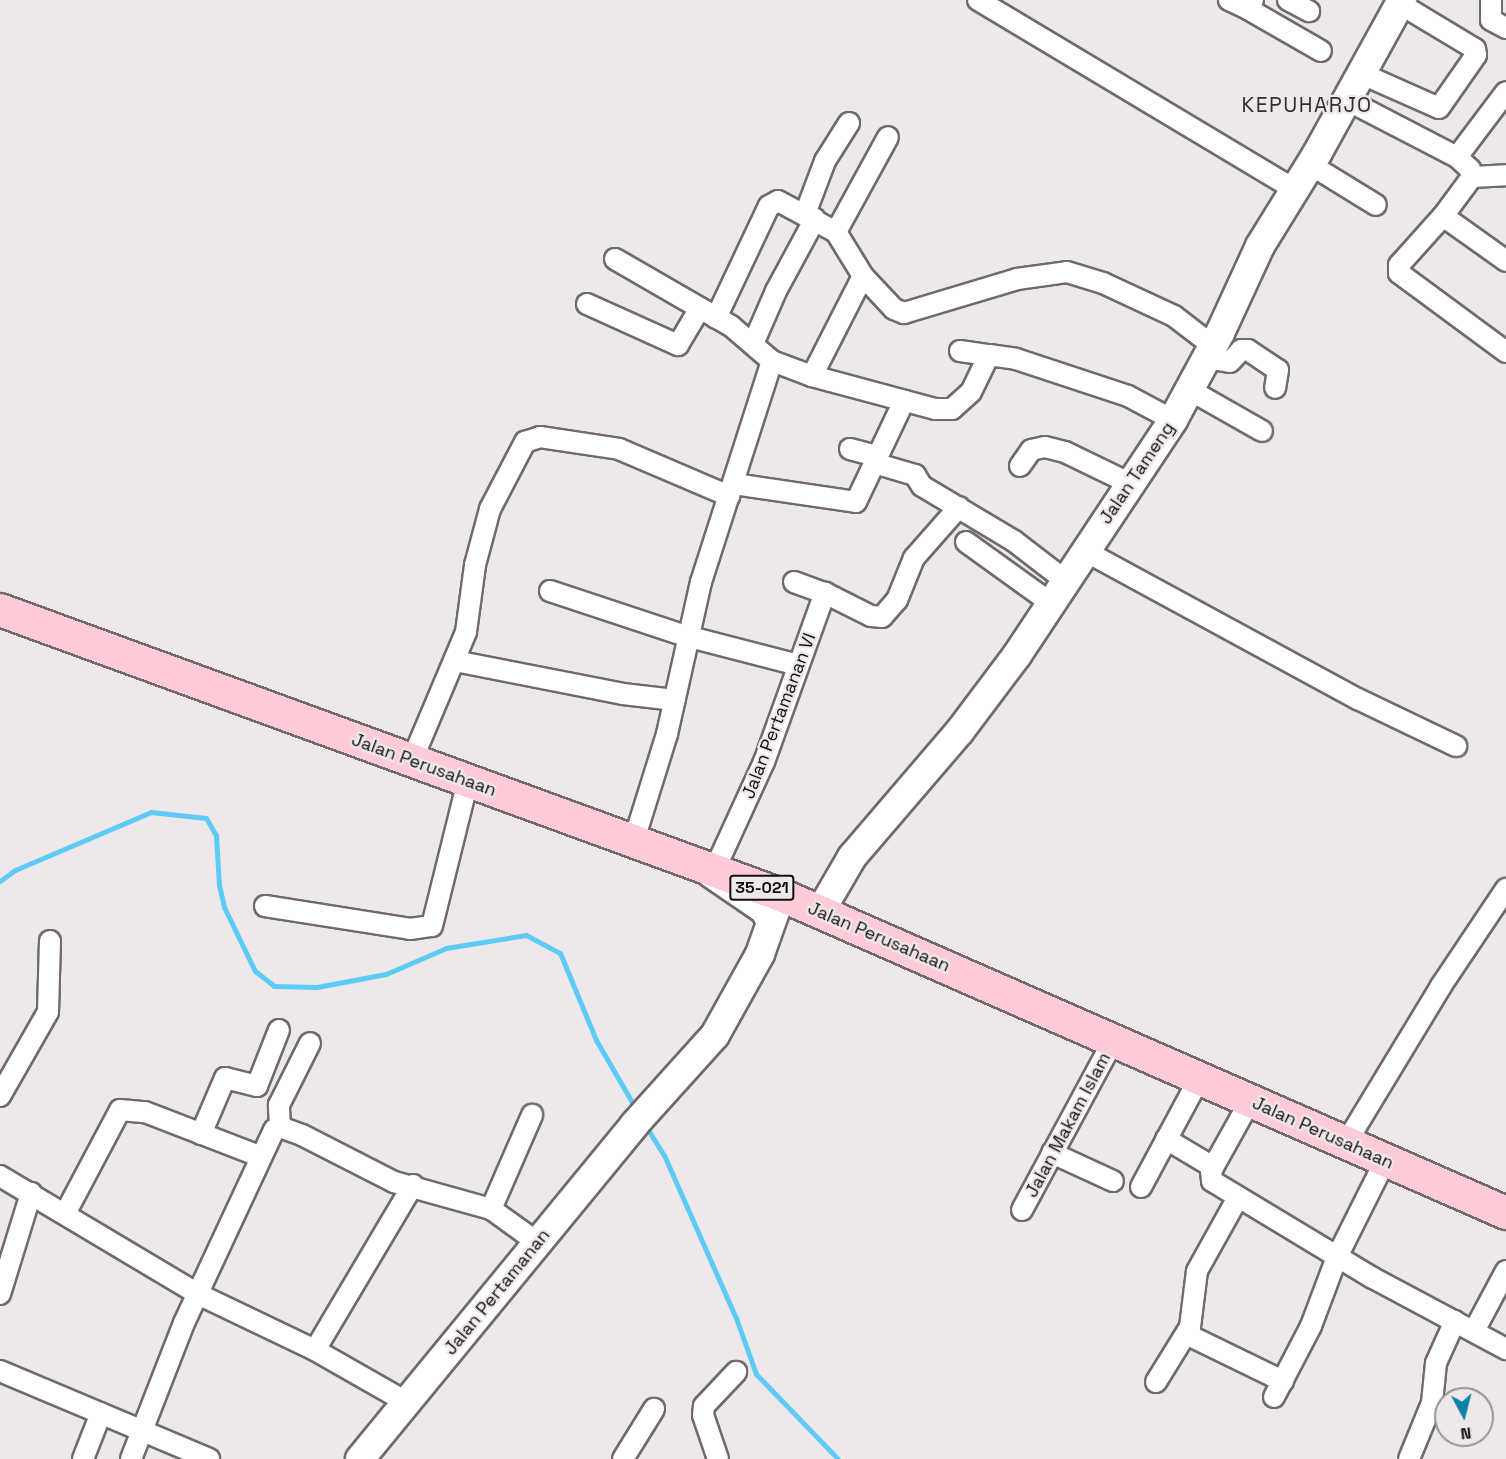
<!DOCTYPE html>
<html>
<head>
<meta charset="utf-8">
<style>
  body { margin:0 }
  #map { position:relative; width:1506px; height:1459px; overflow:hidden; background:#efe8ea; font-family:"Space Grotesk",sans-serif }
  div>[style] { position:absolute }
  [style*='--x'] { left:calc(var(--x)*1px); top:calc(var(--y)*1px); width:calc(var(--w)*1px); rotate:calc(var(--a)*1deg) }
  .stream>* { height:5px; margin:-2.5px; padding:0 2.5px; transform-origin:2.5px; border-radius:2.5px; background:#5ecbf7 }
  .roads { filter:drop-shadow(2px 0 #706a6b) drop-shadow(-2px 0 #706a6b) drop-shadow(0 2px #706a6b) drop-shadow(0 -2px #706a6b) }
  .street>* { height:20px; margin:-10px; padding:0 10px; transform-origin:10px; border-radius:10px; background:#fff }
  .secondary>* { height:28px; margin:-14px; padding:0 14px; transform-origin:14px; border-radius:14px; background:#fff }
  .primary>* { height:32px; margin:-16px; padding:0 16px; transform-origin:16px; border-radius:16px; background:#ffcbd9 }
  span { translate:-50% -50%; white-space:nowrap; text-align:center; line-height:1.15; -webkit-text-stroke:4.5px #efe8ea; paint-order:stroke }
  .shield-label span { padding:2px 4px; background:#efe8ea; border:2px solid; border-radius:4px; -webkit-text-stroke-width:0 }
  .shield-label { font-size:16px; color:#120f10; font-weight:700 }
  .street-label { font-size:18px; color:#120f10 }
  .quarter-label { font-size:21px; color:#332e2f; letter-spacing:1.5px }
  .north { position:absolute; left:1434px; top:1387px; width:60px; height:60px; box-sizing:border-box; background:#efe8ea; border:2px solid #979193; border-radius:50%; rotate:173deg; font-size:16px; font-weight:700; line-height:24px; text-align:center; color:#120f10 }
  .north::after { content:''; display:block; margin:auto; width:21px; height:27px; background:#0e83a9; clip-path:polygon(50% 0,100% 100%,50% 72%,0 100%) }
</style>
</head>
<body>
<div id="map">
  <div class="stream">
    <i style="--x:0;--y:881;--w:19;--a:-36"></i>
    <i style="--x:15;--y:870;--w:148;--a:-23.1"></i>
    <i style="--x:151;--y:812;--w:55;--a:6.2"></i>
    <i style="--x:206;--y:818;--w:20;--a:60"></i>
    <i style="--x:216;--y:835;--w:50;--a:86.6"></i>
    <i style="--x:219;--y:885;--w:23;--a:77"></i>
    <i style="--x:224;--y:907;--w:71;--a:64.2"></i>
    <i style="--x:255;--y:971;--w:24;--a:38"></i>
    <i style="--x:274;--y:986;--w:43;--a:1.3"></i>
    <i style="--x:317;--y:987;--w:70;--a:-10.7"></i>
    <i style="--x:386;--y:974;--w:65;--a:-23.4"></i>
    <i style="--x:446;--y:948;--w:81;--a:-9.2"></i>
    <i style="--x:526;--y:935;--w:38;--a:28"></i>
    <i style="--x:560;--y:953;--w:94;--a:67.5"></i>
    <i style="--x:596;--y:1040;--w:80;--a:59.9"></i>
    <i style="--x:645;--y:1125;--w:36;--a:58"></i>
    <i style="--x:664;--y:1155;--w:178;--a:66.2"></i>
    <i style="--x:736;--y:1318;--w:59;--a:70.3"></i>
    <i style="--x:756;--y:1374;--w:118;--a:46"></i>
  </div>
  <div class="roads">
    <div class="street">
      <i style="--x:978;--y:0;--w:370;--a:30.9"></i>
      <i style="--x:1229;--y:0;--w:21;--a:25"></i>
      <i style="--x:1253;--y:0;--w:10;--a:119"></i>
      <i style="--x:1248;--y:9;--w:84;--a:29.9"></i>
      <i style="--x:1288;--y:0;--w:24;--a:28"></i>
      <i style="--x:1491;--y:0;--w:20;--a:90"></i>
      <i style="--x:1491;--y:20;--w:17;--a:28"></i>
      <i style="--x:1360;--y:73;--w:86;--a:23.9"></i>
      <i style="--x:1439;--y:108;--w:65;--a:-55.1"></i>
      <i style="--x:1476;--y:55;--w:6;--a:-99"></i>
      <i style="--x:1475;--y:49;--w:87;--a:-149"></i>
      <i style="--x:1347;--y:100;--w:124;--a:27.4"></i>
      <i style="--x:1457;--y:157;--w:18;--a:43"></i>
      <i style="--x:1470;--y:169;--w:8;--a:76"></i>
      <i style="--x:1472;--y:177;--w:34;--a:-3"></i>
      <i style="--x:1457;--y:157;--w:81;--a:-53"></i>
      <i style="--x:1311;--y:165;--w:76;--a:31.6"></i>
      <i style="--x:1472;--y:177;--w:49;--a:126.6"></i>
      <i style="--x:1443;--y:216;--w:77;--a:35.5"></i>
      <i style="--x:805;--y:214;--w:57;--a:-69.3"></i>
      <i style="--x:825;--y:161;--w:45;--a:-57.7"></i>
      <i style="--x:1443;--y:216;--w:66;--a:131.9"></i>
      <i style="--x:1399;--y:265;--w:8;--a:90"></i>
      <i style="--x:1399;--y:273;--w:133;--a:36.4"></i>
      <i style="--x:836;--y:232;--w:108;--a:-61.3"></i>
      <i style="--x:615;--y:259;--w:134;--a:30"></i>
      <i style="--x:731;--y:326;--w:54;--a:40.5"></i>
      <i style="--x:587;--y:304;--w:100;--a:24.3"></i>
      <i style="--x:678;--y:345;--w:43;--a:-59.3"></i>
      <i style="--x:716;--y:318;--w:124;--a:-64.7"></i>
      <i style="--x:769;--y:206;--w:10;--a:-29"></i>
      <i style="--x:778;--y:201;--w:66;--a:28.1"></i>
      <i style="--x:836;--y:232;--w:52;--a:58.5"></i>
      <i style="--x:863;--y:276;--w:45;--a:46.8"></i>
      <i style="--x:894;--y:309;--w:11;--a:22"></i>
      <i style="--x:904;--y:313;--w:118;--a:-16.7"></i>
      <i style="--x:1017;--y:279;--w:50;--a:-8"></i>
      <i style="--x:1067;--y:272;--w:38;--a:17"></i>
      <i style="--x:1103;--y:283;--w:78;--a:24.9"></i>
      <i style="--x:1174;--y:316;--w:49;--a:37.6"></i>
      <i style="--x:753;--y:344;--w:58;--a:-66.5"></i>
      <i style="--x:776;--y:291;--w:82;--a:-61.6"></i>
      <i style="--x:960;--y:351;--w:29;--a:8"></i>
      <i style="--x:1206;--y:358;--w:24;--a:9"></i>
      <i style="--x:1230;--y:362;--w:16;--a:-47"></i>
      <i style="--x:1241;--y:350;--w:7;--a:0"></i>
      <i style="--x:1248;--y:350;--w:36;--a:34"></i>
      <i style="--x:1278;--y:370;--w:18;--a:99"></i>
      <i style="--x:812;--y:376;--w:112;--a:-63"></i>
      <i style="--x:1188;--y:389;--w:85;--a:29.6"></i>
      <i style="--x:850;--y:449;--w:28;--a:15"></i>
      <i style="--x:874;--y:463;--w:43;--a:16.3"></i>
      <i style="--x:915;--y:475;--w:13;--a:58"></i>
      <i style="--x:922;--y:486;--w:107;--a:30.9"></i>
      <i style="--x:1014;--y:541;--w:66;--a:37.6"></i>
      <i style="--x:1020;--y:466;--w:19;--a:-55"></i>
      <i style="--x:1031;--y:450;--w:14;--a:-12"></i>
      <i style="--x:1045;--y:447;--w:21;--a:14"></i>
      <i style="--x:1065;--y:452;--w:71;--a:25.8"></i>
      <i style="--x:734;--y:484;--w:123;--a:8.4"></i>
      <i style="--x:856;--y:502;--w:112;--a:-64.6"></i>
      <i style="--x:966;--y:542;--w:105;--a:35.7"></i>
      <i style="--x:1085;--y:551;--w:311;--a:28.5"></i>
      <i style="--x:1358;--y:699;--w:109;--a:25.6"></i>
      <i style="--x:794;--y:582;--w:33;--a:20"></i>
      <i style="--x:825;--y:593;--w:51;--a:26.6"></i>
      <i style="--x:871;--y:616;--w:11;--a:5"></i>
      <i style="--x:882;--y:617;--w:23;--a:-49"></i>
      <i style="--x:897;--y:600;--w:45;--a:-68"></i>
      <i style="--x:914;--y:558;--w:68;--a:-48.6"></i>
      <i style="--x:550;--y:591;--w:143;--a:18.3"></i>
      <i style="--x:686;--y:636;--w:116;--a:14.5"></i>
      <i style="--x:455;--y:661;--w:171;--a:11.1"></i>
      <i style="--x:623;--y:694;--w:52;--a:6.6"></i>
      <i style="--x:412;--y:760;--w:139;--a:-67.1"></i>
      <i style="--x:466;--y:632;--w:68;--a:-82.3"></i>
      <i style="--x:475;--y:565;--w:58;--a:-75"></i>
      <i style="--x:490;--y:509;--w:76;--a:-62.4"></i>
      <i style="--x:525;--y:442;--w:16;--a:-18"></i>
      <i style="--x:540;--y:437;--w:80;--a:8.6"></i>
      <i style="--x:619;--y:449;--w:120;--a:23.1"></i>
      <i style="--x:634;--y:840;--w:111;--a:-72.7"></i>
      <i style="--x:667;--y:734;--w:156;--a:-77.4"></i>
      <i style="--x:701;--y:582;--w:232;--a:-72.2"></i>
      <i style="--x:772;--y:361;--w:43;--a:20.6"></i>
      <i style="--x:812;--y:376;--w:127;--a:15"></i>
      <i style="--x:935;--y:409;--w:17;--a:0"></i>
      <i style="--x:952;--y:409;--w:25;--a:-42"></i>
      <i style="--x:971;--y:392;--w:41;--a:-64.1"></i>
      <i style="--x:989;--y:355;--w:27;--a:8"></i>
      <i style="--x:1016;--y:359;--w:118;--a:18.3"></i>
      <i style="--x:1128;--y:396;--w:51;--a:28.1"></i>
      <i style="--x:714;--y:871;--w:120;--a:-65.4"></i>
      <i style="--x:764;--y:762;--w:180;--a:-70.2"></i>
      <i style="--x:708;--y:876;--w:65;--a:34.4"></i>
      <i style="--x:762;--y:913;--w:19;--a:65"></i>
      <i style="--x:265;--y:906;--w:147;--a:9"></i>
      <i style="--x:410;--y:929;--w:22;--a:-8"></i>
      <i style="--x:432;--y:926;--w:150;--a:-76.1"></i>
      <i style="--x:0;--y:1096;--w:97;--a:-60.3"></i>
      <i style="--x:48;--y:1012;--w:71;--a:-88.4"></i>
      <i style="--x:1250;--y:1101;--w:80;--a:119.1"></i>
      <i style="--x:1211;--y:1171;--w:10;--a:84"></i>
      <i style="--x:1212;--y:1181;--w:188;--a:31.1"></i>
      <i style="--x:1373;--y:1278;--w:151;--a:28.1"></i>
      <i style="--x:280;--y:1127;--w:22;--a:-93"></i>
      <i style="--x:279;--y:1105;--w:69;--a:-63.4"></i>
      <i style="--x:201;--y:1134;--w:61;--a:-66.8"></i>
      <i style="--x:225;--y:1078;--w:33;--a:14"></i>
      <i style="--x:257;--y:1086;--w:60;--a:-68.6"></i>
      <i style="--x:1166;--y:1139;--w:55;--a:30.8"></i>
      <i style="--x:1346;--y:1143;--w:184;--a:-58.8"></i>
      <i style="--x:1441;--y:986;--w:117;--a:-56.2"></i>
      <i style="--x:1052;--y:1153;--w:67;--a:24.7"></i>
      <i style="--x:0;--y:1176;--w:230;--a:30.8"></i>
      <i style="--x:198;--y:1294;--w:130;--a:25.6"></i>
      <i style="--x:315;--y:1350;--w:105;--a:29.7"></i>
      <i style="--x:1141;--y:1187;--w:125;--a:-61.8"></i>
      <i style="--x:491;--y:1209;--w:103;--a:-66.4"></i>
      <i style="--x:1022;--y:1210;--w:194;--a:-61.7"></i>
      <i style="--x:66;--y:1212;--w:115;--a:-62.1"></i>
      <i style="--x:120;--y:1110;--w:25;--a:5"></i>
      <i style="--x:145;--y:1112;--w:122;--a:21.1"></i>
      <i style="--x:0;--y:1294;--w:106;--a:-72.9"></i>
      <i style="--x:1474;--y:1331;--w:68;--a:-61.9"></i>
      <i style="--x:1186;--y:1334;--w:108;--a:25.9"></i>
      <i style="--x:315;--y:1350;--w:192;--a:-59.3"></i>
      <i style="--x:0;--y:1371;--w:227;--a:22.8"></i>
      <i style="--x:1156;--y:1382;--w:65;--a:-58.3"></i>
      <i style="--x:1190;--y:1327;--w:56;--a:-82.9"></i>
      <i style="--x:1197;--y:1271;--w:82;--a:-60.9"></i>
      <i style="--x:1274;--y:1397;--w:80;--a:-62.5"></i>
      <i style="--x:1311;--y:1326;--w:74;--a:-69.4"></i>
      <i style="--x:1337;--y:1257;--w:107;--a:-63.4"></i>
      <i style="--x:83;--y:1459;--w:49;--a:-68.6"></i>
      <i style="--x:131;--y:1459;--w:146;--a:-68.7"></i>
      <i style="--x:184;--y:1323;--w:213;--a:-65"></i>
      <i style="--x:274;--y:1130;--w:7;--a:-27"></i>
      <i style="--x:280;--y:1127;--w:23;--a:20"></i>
      <i style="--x:302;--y:1135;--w:103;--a:27.1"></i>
      <i style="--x:394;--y:1182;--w:101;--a:15.6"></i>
      <i style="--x:491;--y:1209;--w:57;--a:35.7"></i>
      <i style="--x:623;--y:1459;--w:59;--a:-58.2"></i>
      <i style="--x:718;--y:1459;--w:46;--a:-108.8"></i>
      <i style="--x:703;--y:1415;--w:9;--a:-84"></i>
      <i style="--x:704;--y:1406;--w:47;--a:-46.7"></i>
      <i style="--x:1409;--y:1459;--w:61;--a:-67.7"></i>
      <i style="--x:1432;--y:1403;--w:40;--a:-84.3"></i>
      <i style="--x:1436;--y:1363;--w:46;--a:-65.7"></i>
    </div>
    <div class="secondary">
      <i style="--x:820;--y:912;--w:64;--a:-59.8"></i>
      <i style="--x:852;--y:857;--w:166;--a:-49.4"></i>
      <i style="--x:960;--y:731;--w:95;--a:-53.1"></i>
      <i style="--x:1017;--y:655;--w:282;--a:-56.4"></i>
      <i style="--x:1173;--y:420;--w:99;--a:-61.6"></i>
      <i style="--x:1220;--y:333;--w:96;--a:-65.3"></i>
      <i style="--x:1260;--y:246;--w:110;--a:-58.3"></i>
      <i style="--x:1318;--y:152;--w:174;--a:-61.1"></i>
      <i style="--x:360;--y:1459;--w:432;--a:-50.6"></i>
      <i style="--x:634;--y:1125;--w:121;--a:-48"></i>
      <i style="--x:715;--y:1035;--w:93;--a:-60.9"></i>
      <i style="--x:760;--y:954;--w:63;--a:-70.4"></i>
    </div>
    <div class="primary">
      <i style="--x:0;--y:610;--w:831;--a:20.05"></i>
      <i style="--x:781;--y:895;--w:792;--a:23.68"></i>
    </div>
  </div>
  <div class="shield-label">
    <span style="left:762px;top:888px">35-021</span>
  </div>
  <div class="street-label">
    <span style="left:1137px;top:473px;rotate:-56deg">Jalan Tameng</span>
    <span style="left:779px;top:716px;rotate:-69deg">Jalan Pertamanan VI</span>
    <span style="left:424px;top:765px;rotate:20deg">Jalan Perusahaan</span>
    <span style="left:879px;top:937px;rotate:23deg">Jalan Perusahaan</span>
    <span style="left:1068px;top:1125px;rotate:-62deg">Jalan Makam Islam</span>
    <span style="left:1323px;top:1133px;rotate:24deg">Jalan Perusahaan</span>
    <span style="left:497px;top:1292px;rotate:-51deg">Jalan Pertamanan</span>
  </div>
  <div class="quarter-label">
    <span style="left:1307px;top:105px">KEPUHARJO</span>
  </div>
  <div class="north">N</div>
</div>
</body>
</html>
